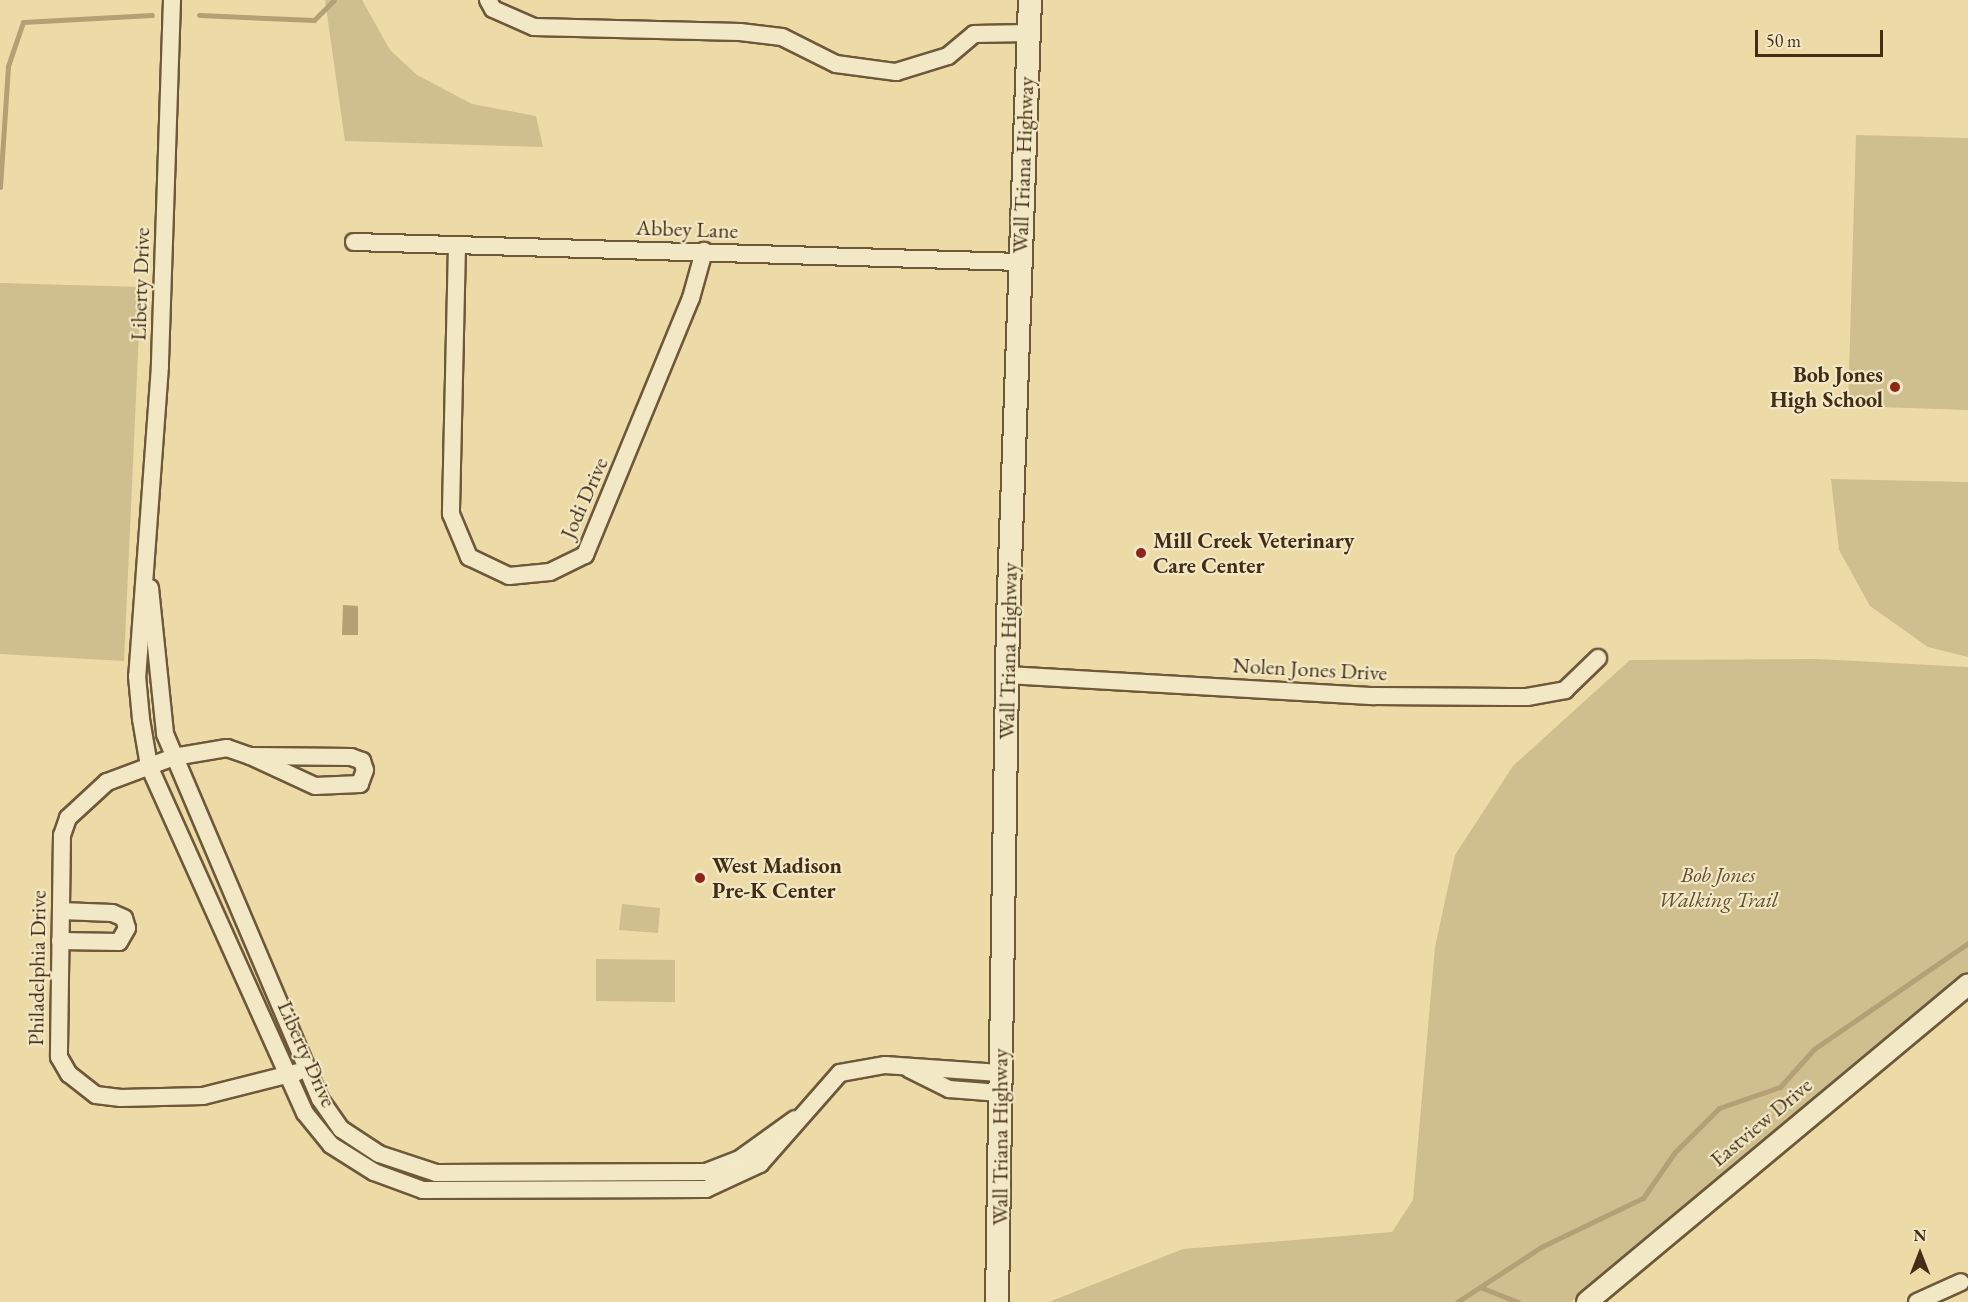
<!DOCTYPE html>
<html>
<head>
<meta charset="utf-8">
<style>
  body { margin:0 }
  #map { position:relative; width:1968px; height:1302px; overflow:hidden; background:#ecdba7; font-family:"EB Garamond",serif }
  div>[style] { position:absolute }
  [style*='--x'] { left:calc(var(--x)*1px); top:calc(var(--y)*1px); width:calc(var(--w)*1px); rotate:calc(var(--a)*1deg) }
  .green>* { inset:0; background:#cfbe8e }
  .water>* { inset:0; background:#b3a075 }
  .stream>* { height:5px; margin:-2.5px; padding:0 2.5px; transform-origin:2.5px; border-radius:2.5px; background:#b3a075 }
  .roads { filter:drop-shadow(2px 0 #6d593a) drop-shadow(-2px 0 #6d593a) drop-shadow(0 2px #6d593a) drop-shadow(0 -2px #6d593a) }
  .minor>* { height:16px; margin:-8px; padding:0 8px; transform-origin:8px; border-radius:8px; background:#f3e8c6 }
  .tertiary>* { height:20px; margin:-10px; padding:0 10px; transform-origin:10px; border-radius:10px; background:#f3e8c6 }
  .secondary>* { height:22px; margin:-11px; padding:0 11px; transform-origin:11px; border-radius:11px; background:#f3e8c6 }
  .dots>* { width:16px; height:16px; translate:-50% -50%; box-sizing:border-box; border:3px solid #f3e8c6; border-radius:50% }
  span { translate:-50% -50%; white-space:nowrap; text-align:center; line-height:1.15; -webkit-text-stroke:4.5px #f3e8c6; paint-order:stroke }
  .street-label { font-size:22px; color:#432e15 }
  .poi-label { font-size:22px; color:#432e15; font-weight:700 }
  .right { translate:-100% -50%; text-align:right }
  .left { translate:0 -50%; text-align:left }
  .park-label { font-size:22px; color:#5f4b2d; font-style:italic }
  .north { position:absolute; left:1890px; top:1224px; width:60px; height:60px; -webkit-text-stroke:4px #f3e8c6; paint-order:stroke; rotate:0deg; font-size:16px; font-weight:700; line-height:24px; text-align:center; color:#432e15 }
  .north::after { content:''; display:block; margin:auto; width:21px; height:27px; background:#432e15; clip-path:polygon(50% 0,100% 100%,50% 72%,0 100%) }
  .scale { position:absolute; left:1755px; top:30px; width:128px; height:27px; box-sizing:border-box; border:3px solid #432e15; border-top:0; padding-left:8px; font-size:18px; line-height:21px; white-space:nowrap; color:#432e15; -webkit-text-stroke:4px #f3e8c6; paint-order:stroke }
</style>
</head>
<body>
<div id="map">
  <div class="green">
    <i style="clip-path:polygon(325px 0,362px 0,390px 50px,417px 75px,472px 104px,536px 116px,543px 147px,345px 141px)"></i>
    <i style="clip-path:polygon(1856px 135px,1968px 138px,1968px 410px,1848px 406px)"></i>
    <i style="clip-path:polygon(0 283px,141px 287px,124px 661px,0 654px)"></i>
    <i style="clip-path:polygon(1831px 479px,1968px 482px,1968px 657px,1928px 647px,1870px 606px,1839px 550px)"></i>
    <i style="clip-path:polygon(1817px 659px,1968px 667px,1968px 972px,1571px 1302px,1049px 1302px,1183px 1249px,1392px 1232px,1413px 1200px,1435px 947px,1455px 855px,1513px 766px,1630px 660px)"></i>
    <i style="clip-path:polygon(622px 904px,660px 908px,658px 933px,619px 930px)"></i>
    <i style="clip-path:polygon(596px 959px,675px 960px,675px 1002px,596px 1001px)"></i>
  </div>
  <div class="water">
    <i style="clip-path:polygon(343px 605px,358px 606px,358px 635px,342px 635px)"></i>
  </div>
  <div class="stream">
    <i style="--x:199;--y:15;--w:115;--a:2.5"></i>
    <i style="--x:314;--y:20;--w:28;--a:-45"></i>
    <i style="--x:0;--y:187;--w:121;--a:-86.2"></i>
    <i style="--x:8;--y:66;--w:46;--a:-71.2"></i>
    <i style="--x:23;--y:22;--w:129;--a:-3.1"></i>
    <i style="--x:1480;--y:1287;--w:41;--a:21.5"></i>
    <i style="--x:1457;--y:1302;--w:100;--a:-33.2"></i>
    <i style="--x:1541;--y:1247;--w:113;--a:-25.7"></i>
    <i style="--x:1643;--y:1198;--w:56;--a:-55.2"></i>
    <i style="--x:1675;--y:1152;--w:62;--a:-45"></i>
    <i style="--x:1719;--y:1108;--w:65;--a:-19"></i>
    <i style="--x:1780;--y:1087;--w:51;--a:-48.2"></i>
    <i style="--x:1814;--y:1049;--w:187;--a:-34.5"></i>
  </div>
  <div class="roads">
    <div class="minor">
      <i style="--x:172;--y:0;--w:366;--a:91.9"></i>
      <i style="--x:160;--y:366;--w:311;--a:94.2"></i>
      <i style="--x:137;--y:676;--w:43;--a:84.7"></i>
      <i style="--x:141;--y:719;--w:48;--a:80.3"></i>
      <i style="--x:149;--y:766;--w:380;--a:65.8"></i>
      <i style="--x:305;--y:1113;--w:41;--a:50.9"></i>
      <i style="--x:331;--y:1145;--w:51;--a:32.1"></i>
      <i style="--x:374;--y:1172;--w:52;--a:20.2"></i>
      <i style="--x:423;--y:1190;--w:283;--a:-0.2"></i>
      <i style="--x:706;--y:1189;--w:60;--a:-24.8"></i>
      <i style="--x:760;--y:1164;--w:121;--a:-48.7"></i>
      <i style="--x:840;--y:1073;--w:46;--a:-10.1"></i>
      <i style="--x:885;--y:1065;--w:115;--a:4"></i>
      <i style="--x:488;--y:0;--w:10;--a:61"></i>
      <i style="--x:493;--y:9;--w:45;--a:23.7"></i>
      <i style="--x:534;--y:27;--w:206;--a:1.4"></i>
      <i style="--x:740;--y:32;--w:42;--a:6.8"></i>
      <i style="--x:782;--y:37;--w:60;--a:26.6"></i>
      <i style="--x:836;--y:64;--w:61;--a:7.6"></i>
      <i style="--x:896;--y:72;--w:54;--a:-17.1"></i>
      <i style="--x:948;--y:56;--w:34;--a:-40"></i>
      <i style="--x:974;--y:34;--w:55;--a:-1"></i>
      <i style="--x:354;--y:242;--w:665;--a:1.72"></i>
      <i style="--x:457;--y:245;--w:269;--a:91.3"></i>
      <i style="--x:451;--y:514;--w:47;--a:67.3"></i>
      <i style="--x:469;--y:557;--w:44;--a:25.4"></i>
      <i style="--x:509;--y:576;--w:41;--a:-5.6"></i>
      <i style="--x:550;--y:572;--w:39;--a:-26"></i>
      <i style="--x:585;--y:555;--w:278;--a:-67.6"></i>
      <i style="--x:691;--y:298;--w:49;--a:-74.5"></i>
      <i style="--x:150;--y:588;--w:147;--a:84.1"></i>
      <i style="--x:165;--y:734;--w:397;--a:67"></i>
      <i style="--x:320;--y:1099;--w:37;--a:55"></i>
      <i style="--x:341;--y:1129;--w:45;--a:33.3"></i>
      <i style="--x:379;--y:1154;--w:60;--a:18.4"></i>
      <i style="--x:436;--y:1173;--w:270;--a:-0.2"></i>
      <i style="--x:706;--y:1172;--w:34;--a:-21"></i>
      <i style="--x:738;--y:1160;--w:70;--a:-35.7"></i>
      <i style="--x:1007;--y:675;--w:368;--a:3.3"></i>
      <i style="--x:1374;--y:696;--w:153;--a:0.4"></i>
      <i style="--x:1527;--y:697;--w:39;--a:-10"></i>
      <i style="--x:1565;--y:690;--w:46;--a:-44.1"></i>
      <i style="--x:250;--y:756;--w:24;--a:-161"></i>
      <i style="--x:227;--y:748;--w:54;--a:170.4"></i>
      <i style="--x:174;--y:757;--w:72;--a:159.5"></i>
      <i style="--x:107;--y:782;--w:53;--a:137.3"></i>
      <i style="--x:68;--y:818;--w:18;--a:109"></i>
      <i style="--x:62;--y:835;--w:222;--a:90.8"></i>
      <i style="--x:59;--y:1057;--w:20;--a:60"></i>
      <i style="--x:69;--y:1074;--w:34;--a:38"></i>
      <i style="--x:96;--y:1095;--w:25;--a:7"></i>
      <i style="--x:121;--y:1098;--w:82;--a:-1.4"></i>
      <i style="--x:203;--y:1096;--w:98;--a:-14.2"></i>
      <i style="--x:250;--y:756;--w:101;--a:0.6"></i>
      <i style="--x:351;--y:757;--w:12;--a:20"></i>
      <i style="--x:362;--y:761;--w:9;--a:72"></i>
      <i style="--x:365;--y:770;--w:15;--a:110"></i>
      <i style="--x:360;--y:784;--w:45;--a:177.5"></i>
      <i style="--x:315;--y:786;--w:72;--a:-155.2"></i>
      <i style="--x:60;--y:941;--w:59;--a:1"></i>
      <i style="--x:119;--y:942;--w:16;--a:-60"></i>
      <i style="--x:127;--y:928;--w:10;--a:-107"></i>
      <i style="--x:124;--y:918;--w:13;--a:-157"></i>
      <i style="--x:112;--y:913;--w:51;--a:-177.8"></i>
      <i style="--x:909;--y:1069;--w:45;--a:26.6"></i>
      <i style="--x:949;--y:1089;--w:51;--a:4.5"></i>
      <i style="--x:1917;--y:1302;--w:48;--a:-24.4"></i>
    </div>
    <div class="tertiary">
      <i style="--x:1587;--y:1302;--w:496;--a:-39.8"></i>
    </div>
    <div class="secondary">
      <i style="--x:997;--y:1302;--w:682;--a:-89.08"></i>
      <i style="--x:1008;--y:620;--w:620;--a:-87.97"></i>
    </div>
  </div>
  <div class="dots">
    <i style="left:1895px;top:387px;background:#8f2418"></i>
    <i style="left:1141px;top:553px;background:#8f2418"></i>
    <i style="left:700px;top:878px;background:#8f2418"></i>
  </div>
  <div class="street-label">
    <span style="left:1023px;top:165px;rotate:-88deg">Wall Triana Highway</span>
    <span style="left:687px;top:229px;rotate:2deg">Abbey Lane</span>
    <span style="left:140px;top:284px;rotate:-88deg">Liberty Drive</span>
    <span style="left:584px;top:498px;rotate:-66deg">Jodi Drive</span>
    <span style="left:1008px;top:651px;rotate:-89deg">Wall Triana Highway</span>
    <span style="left:1310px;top:669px;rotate:3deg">Nolen Jones Drive</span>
    <span style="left:37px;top:968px;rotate:-89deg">Philadelphia Drive</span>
    <span style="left:307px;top:1054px;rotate:66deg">Liberty Drive</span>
    <span style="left:1761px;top:1122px;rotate:-40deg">Eastview Drive</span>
    <span style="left:1000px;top:1137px;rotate:-90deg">Wall Triana Highway</span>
  </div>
  <div class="poi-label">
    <span class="right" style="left:1883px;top:387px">Bob Jones<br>High School</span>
    <span class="left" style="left:1153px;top:553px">Mill Creek Veterinary<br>Care Center</span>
    <span class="left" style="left:712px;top:878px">West Madison<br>Pre-K Center</span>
  </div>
  <div class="park-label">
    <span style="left:1718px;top:887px">Bob Jones<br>Walking Trail</span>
  </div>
  <div class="north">N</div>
  <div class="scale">50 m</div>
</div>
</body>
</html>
